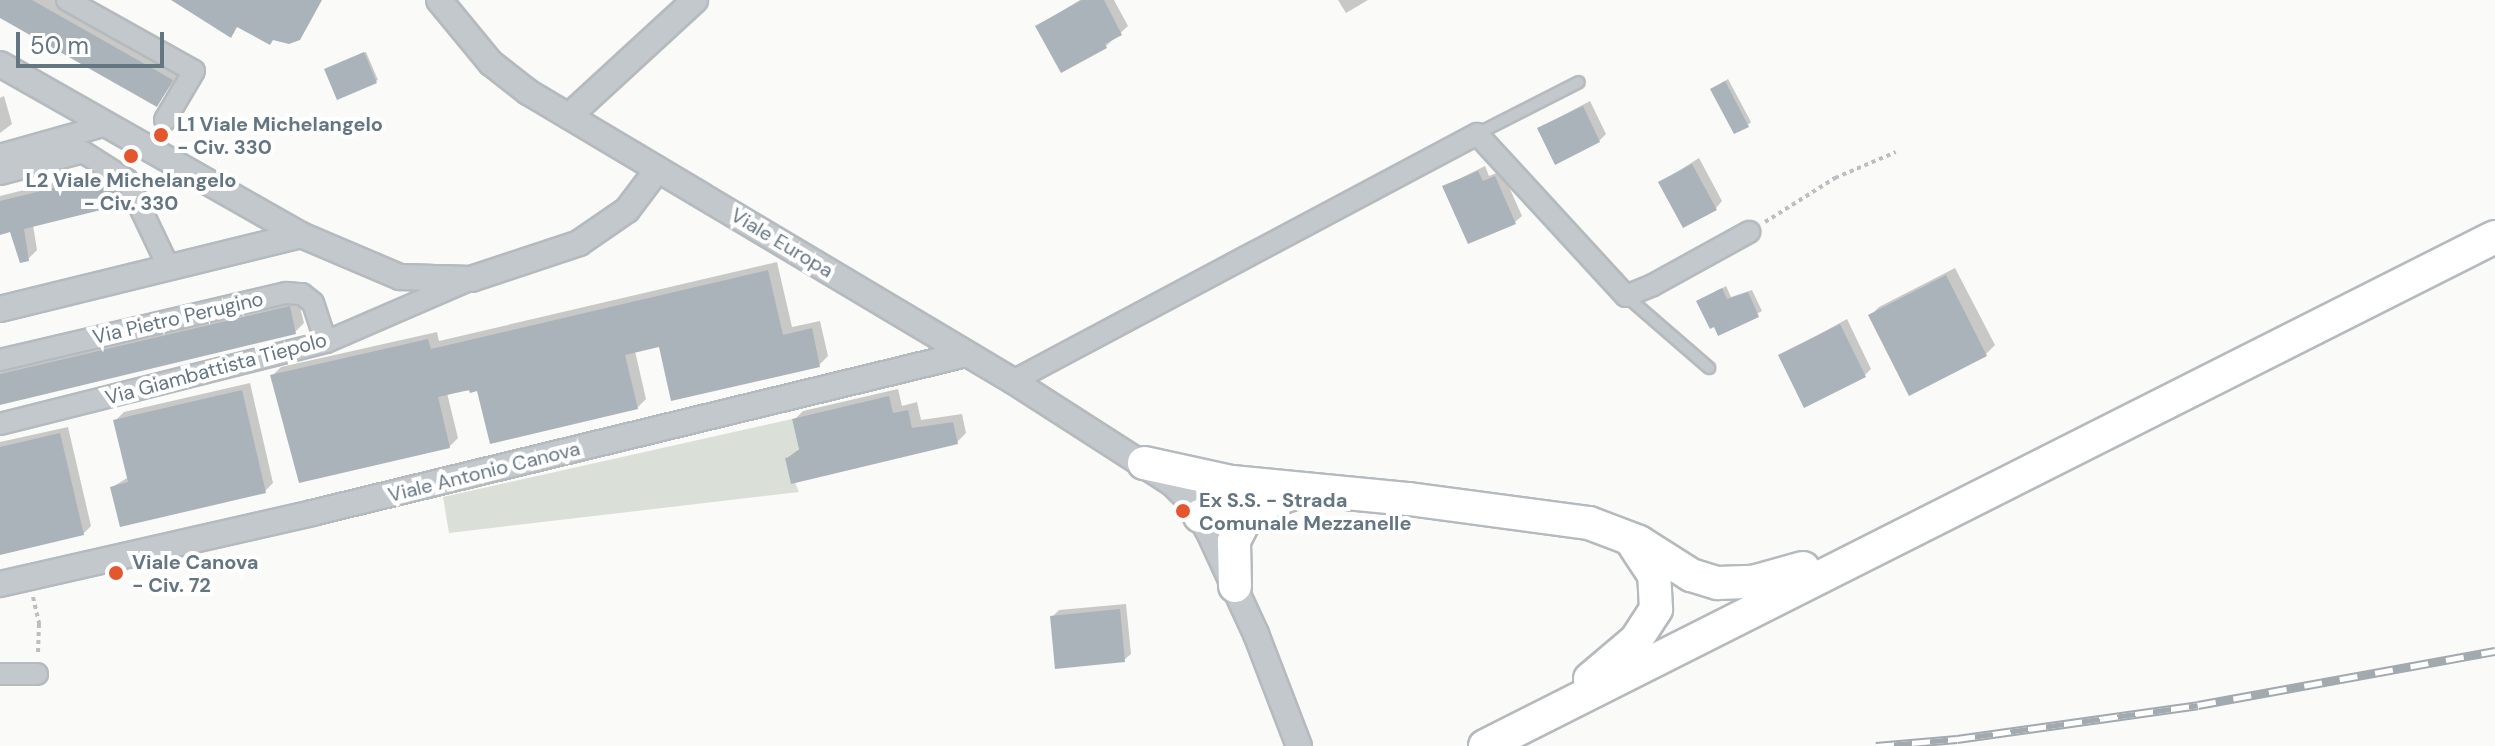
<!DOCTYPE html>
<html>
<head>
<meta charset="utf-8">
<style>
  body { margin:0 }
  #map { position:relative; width:2495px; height:746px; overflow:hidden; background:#fafaf8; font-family:"DM Sans",sans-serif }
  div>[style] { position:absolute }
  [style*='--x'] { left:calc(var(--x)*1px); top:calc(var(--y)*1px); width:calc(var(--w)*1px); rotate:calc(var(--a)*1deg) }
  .green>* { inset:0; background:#dadfd7 }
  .shadow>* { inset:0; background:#0003 }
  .building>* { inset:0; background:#aab3b9 }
  .path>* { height:4px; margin-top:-2px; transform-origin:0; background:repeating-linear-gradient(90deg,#bbbfc2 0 4px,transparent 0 8px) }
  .roads { filter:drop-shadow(2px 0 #b5babe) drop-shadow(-2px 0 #b5babe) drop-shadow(0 2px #b5babe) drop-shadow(0 -2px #b5babe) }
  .service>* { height:10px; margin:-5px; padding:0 5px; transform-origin:5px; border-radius:5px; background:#c3c8cc }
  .minor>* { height:20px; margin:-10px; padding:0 10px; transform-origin:10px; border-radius:10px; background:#c3c8cc }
  .tertiary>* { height:24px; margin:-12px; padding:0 12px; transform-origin:12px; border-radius:12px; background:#c3c8cc }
  .primary>* { height:32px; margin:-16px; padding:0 16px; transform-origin:16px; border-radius:16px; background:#fff }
  .rail>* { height:9px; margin-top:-4.5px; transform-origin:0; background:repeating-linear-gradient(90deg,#fff 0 18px,#a2aab0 0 36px); box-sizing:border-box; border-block:2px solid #a2aab0 }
  .dots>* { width:22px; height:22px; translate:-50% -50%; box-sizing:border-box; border:4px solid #fff; border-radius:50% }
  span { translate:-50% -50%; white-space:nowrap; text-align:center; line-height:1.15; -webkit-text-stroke:8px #fff; paint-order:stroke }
  .poi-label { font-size:20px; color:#657683; font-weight:700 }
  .left { translate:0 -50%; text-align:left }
  .street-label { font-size:20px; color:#657683 }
  .scale { position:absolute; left:16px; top:32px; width:148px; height:36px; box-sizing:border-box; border:4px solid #657683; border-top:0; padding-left:10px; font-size:24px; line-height:28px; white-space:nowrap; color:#657683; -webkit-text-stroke:6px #fff; paint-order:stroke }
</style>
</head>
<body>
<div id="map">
  <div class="green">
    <i style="clip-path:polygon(792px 419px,800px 454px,785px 458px,799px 492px,449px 533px,443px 497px)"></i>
  </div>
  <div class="shadow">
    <i style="clip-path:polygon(0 0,56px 0,181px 71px,157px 105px,0 16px)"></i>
    <i style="clip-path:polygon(1080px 0,1114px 0,1128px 26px,1106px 46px,1037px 26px)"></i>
    <i style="clip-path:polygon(1338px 0,1368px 0,1346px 13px)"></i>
    <i style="clip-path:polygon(366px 52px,378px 80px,338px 97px,328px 68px)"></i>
    <i style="clip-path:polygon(1728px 79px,1751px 122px,1748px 125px,1712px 89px)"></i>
    <i style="clip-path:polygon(4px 96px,12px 124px,0 133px,0 98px)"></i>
    <i style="clip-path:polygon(1590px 101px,1606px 134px,1599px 141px,1539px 128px)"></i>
    <i style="clip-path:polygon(1699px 158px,1722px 201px,1716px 208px,1661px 182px)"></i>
    <i style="clip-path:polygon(1485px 166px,1489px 176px,1502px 171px,1522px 216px,1515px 222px,1469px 242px,1445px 186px)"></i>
    <i style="clip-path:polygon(108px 169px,129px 194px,120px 203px,33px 225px,37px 250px,28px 259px,12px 230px,0 233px,0 196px)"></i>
    <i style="clip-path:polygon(777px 262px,792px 327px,820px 321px,828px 356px,819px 365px,661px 345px,635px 351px,646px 399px,637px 408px,479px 389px,447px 393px,458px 438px,449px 447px,272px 376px,281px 367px,437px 332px,439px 341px)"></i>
    <i style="clip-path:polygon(1955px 268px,1995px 345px,1986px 354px,1910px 393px,1870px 316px,1879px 307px)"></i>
    <i style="clip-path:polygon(1726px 286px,1731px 297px,1752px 290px,1762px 311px,1719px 334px,1699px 301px)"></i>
    <i style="clip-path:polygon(298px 299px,304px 323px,295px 332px,0 403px,0 369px)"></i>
    <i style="clip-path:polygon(1847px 319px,1871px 369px,1865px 375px,1780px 356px)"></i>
    <i style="clip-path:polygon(250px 383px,273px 483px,265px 491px,112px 487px,129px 477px,116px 420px,124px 412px)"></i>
    <i style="clip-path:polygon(898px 389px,902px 406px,917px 402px,921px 420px,962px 414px,966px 433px,957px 442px,787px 458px,801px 448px,794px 420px,803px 411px)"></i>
    <i style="clip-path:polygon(68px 427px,91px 526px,83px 534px,0 553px,0 442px)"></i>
    <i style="clip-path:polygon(1126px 604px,1131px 654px,1124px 660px,1052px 617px,1059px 610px)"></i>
  </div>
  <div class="building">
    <i style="clip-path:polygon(0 0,32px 0,173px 80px,157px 107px,0 18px)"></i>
    <i style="clip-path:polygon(171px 0,322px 0,300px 40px,289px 44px,273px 40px,270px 45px,237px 27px,231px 38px)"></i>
    <i style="clip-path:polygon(1082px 0,1104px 0,1122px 35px,1105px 44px,1107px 48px,1061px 73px,1035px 26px)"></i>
    <i style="clip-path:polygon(364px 52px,377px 83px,337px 100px,324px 69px)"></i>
    <i style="clip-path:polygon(1725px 81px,1749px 127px,1734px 134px,1710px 89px)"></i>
    <i style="clip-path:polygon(1583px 106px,1600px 142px,1555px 165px,1537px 128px)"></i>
    <i style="clip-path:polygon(1692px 164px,1717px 210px,1683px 228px,1658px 182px)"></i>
    <i style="clip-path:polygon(1478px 171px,1483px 181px,1495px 176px,1516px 224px,1468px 244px,1442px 186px)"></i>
    <i style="clip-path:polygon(98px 177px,116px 188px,121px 205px,24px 229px,29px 261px,20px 263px,10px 232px,0 235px,0 201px)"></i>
    <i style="clip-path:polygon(768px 270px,783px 335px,812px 328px,820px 367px,671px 401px,659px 347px,625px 355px,638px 409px,490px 444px,477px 391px,470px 393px,469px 390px,438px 397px,450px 448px,299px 483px,270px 375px,428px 339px,431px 349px)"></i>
    <i style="clip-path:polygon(1946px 275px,1987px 356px,1909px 396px,1868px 315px)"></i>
    <i style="clip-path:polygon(1722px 288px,1727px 299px,1748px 292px,1759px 317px,1718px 336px,1714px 327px,1710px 329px,1696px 301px)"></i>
    <i style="clip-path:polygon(290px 306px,296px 334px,0 405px,0 374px)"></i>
    <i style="clip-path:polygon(1840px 324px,1866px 377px,1804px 408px,1778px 355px)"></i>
    <i style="clip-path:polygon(242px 390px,266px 493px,120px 527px,110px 487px,128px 482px,113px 420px)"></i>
    <i style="clip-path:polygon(889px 396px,893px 413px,908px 410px,912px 428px,953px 422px,958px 444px,791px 484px,785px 458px,800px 454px,792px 419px)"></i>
    <i style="clip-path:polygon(60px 433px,84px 535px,0 555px,0 447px)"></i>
    <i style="clip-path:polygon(1120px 609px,1125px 662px,1055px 669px,1050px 616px)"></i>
  </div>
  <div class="path">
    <i style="--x:1765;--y:222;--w:83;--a:-32.2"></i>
    <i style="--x:1835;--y:178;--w:66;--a:-23.1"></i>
    <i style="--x:33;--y:597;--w:28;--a:77"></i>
    <i style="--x:39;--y:624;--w:32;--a:92"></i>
  </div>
  <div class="roads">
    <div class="service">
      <i style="--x:1477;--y:134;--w:114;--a:-27"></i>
      <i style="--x:1626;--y:296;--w:110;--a:40.9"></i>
    </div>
    <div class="minor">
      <i style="--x:67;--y:0;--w:145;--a:29.2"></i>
      <i style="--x:194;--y:71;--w:57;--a:120.6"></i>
      <i style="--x:0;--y:155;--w:111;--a:-15.7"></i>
      <i style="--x:0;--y:174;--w:86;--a:-14.8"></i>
      <i style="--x:83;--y:152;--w:52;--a:32.5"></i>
      <i style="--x:127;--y:180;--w:98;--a:64.5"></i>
      <i style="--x:0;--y:360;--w:294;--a:-13.2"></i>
      <i style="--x:286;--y:293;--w:16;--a:4"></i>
      <i style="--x:302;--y:294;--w:14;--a:39"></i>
      <i style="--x:313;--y:303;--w:41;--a:71.6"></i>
      <i style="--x:1013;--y:381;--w:526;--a:-28.03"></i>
      <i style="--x:1477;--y:134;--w:220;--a:47.4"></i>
      <i style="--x:1626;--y:296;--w:29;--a:-22"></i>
      <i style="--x:1653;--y:285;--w:110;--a:-28.9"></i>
      <i style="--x:0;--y:424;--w:336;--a:-14.1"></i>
      <i style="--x:326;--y:342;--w:156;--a:-23.4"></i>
      <i style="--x:0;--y:674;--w:37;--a:0"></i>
    </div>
    <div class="tertiary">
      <i style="--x:439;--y:0;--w:82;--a:50.5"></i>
      <i style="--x:491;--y:63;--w:47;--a:38.1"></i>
      <i style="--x:528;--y:92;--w:565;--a:30.79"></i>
      <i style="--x:1013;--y:381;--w:189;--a:32.7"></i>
      <i style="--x:1172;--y:483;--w:27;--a:45"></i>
      <i style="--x:1191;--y:502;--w:33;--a:59"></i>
      <i style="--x:1208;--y:530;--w:115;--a:65.2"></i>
      <i style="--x:1256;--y:634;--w:120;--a:69"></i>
      <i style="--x:0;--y:64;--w:346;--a:29.6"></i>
      <i style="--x:301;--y:235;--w:108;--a:23"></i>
      <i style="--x:400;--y:277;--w:71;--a:1.6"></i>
      <i style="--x:471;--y:279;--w:114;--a:-18.4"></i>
      <i style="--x:579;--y:243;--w:58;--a:-34.5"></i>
      <i style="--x:627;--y:210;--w:51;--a:-52.9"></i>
      <i style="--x:569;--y:116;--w:171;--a:-42.6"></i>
      <i style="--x:0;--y:309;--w:310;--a:-13.8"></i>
      <i style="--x:0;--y:584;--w:320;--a:-12.8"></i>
      <i style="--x:312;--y:513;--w:673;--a:-13.66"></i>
    </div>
    <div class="primary">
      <i style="--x:1144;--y:463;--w:90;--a:12.2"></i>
      <i style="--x:1232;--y:482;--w:178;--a:5.5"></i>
      <i style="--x:1409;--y:499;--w:182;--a:7.6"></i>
      <i style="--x:1589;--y:523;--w:53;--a:20.8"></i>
      <i style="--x:1639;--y:542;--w:62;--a:32.4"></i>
      <i style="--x:1691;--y:575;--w:28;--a:17"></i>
      <i style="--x:1718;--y:583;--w:35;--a:-2"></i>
      <i style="--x:1753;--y:582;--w:52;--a:-15.6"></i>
      <i style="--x:1200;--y:516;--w:37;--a:-5"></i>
      <i style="--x:1237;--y:513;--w:64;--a:-19.3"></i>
      <i style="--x:1235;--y:586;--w:45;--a:-91.3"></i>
      <i style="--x:1234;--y:541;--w:25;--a:-63"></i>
      <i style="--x:1245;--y:519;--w:22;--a:-43"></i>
      <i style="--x:1590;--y:679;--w:60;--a:-40.3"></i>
      <i style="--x:1636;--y:640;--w:37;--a:-57"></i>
      <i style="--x:1656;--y:609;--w:34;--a:-93"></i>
      <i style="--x:1654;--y:575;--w:42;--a:-123.3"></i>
      <i style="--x:1485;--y:746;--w:1131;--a:-26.75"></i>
    </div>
  </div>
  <div class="rail">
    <i style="--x:1876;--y:746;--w:81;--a:-4.9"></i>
    <i style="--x:1957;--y:739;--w:243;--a:-8"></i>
    <i style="--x:2198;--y:705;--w:302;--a:-10.3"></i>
  </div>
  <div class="dots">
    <i style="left:161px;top:135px;background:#e4572e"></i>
    <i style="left:131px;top:156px;background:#e4572e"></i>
    <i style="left:1183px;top:511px;background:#e4572e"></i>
    <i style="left:116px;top:573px;background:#e4572e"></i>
  </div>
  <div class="poi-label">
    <span class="left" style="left:177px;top:136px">L1 Viale Michelangelo<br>- Civ. 330</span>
    <span style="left:131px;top:192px">L2 Viale Michelangelo<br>- Civ. 330</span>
    <span class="left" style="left:1199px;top:512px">Ex S.S. - Strada<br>Comunale Mezzanelle</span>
    <span class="left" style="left:132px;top:574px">Viale Canova<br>- Civ. 72</span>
  </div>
  <div class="street-label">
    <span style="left:782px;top:243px;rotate:31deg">Viale Europa</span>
    <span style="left:178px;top:318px;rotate:-13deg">Via Pietro Perugino</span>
    <span style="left:216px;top:369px;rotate:-15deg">Via Giambattista Tiepolo</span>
    <span style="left:484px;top:472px;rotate:-14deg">Viale Antonio Canova</span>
  </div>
  <div class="scale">50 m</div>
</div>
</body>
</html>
